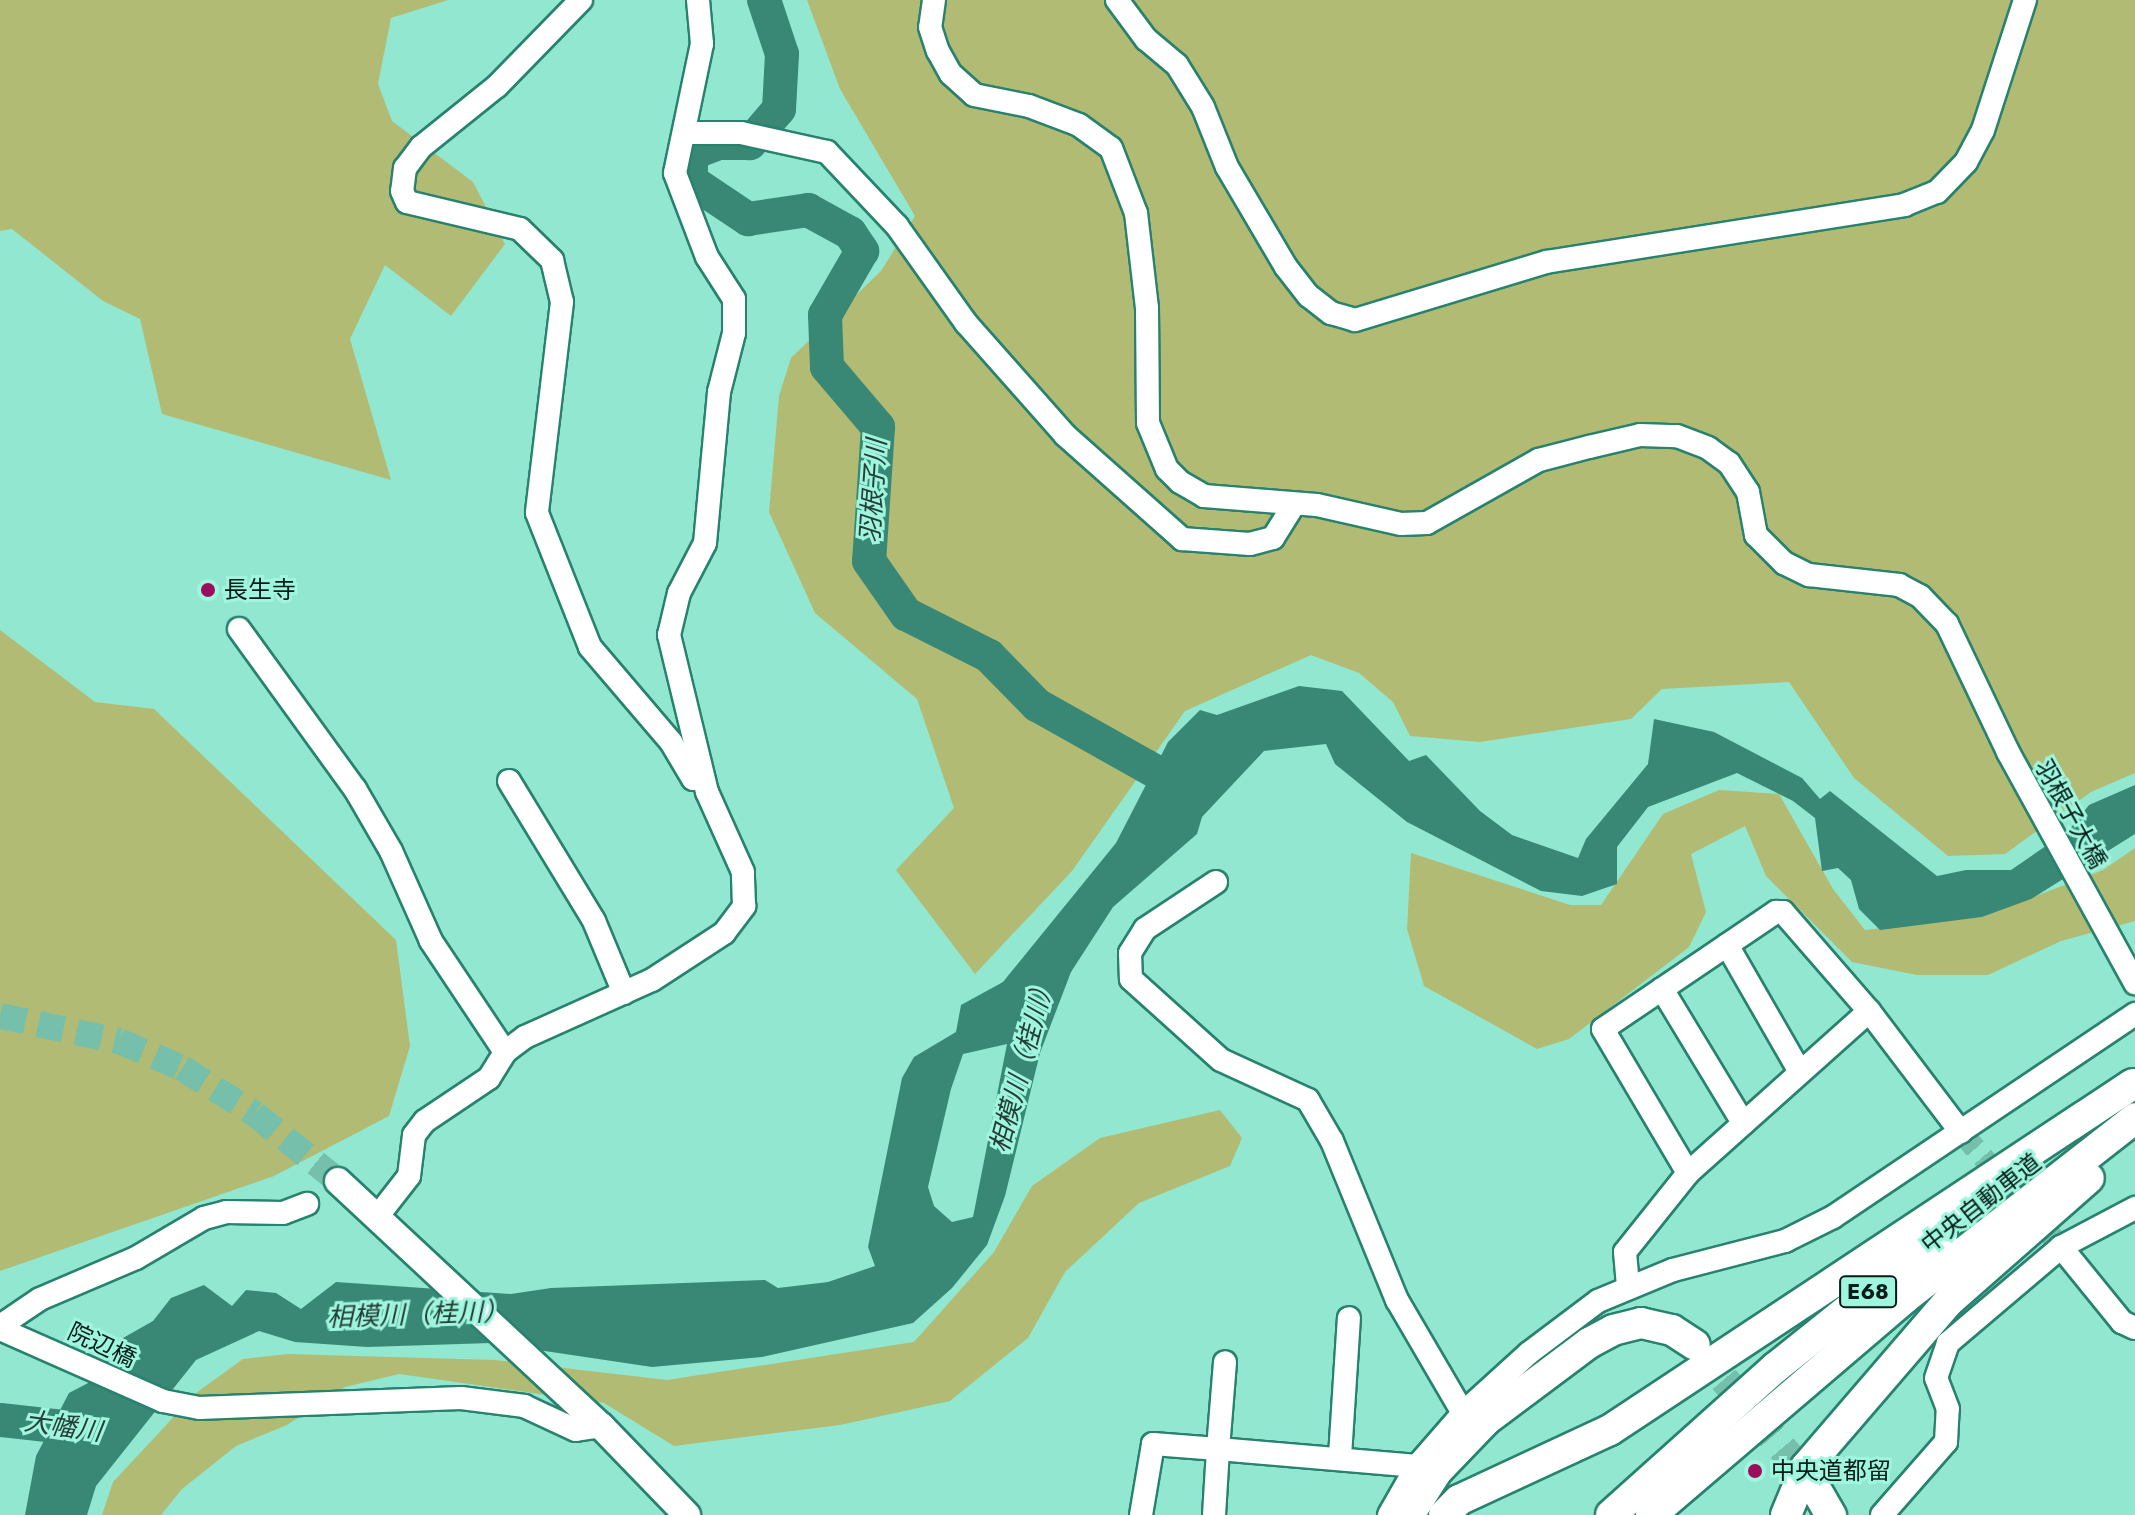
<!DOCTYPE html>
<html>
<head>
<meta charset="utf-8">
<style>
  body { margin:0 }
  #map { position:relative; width:2135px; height:1515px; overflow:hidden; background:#92e7d0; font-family:Jost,"Noto Sans JP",sans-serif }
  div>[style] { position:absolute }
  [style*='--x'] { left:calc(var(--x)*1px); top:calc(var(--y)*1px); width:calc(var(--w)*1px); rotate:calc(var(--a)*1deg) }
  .green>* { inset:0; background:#b1bb73 }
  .water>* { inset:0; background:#388875 }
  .river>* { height:34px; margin:-17px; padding:0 17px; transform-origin:17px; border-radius:17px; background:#388875 }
  .minor-tunnel>* { height:22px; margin-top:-11px; transform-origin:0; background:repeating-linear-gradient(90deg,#75bfab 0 22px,transparent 0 33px) }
  .major-tunnel>* { height:26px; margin-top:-13px; transform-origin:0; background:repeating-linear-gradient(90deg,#75bfab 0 26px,transparent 0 39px) }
  .highway-tunnel>* { height:30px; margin-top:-15px; transform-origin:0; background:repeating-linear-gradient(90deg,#75bfab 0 30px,transparent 0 45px) }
  .roads { filter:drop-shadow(2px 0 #28826e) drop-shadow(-2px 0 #28826e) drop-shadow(0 2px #28826e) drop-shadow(0 -2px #28826e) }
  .minor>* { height:22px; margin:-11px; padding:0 11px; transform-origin:11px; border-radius:11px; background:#fff }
  .major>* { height:26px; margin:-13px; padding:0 13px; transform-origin:13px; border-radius:13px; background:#fff }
  .highway>* { height:30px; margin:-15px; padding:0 15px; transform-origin:15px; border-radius:15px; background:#fff }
  .dots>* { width:22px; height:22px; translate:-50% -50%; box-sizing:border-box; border:4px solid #9ff5dd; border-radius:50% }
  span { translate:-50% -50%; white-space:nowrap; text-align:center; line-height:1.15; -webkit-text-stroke:6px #9ff5dd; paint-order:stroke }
  .shield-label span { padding:2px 6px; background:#9ff5dd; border:2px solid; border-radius:6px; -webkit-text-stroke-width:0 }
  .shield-label { font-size:22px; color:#031e18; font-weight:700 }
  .poi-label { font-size:24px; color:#031e18 }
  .left { translate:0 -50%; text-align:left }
  .street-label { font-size:24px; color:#031e18 }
  .water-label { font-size:26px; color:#253e37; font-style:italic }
</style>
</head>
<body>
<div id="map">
  <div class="green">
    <i style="clip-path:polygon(0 0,448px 0,391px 18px,378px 84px,392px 121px,473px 182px,505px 244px,451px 316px,385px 265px,350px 339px,391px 480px,162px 414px,140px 319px,103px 301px,12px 229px,0 231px)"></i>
    <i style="clip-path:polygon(807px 0,2135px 0,2135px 773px,2091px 792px,2005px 854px,1948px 856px,1854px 778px,1789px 682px,1662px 689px,1631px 719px,1480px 742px,1410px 736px,1393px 702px,1359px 673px,1311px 655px,1185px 711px,1072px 871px,975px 974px,896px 870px,954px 808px,917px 699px,815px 613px,769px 512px,779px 396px,791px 358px,881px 271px,915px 216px,840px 89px)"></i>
    <i style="clip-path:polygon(0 630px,95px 702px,154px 709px,396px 940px,410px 1046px,389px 1116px,274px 1176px,0 1271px)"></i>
    <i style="clip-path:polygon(1719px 790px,1779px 794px,1833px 889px,1865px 930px,1982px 917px,2103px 870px,2135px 848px,2135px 921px,2061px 941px,1988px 975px,1917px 975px,1852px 962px,1766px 876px,1745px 826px,1691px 854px,1706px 912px,1689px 947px,1569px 1039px,1537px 1049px,1424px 986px,1407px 929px,1411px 853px,1570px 905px,1601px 905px,1663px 814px)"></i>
    <i style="clip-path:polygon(1220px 1110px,1242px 1138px,1230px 1166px,1139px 1203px,1065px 1272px,1028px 1338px,950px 1401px,840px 1425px,674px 1446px,604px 1403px,399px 1374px,345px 1387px,287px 1425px,236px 1446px,182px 1489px,161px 1515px,102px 1515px,113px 1482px,196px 1393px,243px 1359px,288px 1354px,495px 1360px,667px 1380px,914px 1342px,994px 1252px,1032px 1186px,1100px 1138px)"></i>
  </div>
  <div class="water">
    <i style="clip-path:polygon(evenodd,1299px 686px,1342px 691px,1409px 761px,1426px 755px,1480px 811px,1512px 835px,1578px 858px,1586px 839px,1648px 764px,1654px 719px,1714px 732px,1802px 778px,1820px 799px,1830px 791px,1937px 876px,1966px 870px,2011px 870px,2069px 830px,2089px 805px,2135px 785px,2135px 834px,2031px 899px,1982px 917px,1880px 930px,1859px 909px,1851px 880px,1838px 868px,1822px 871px,1815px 818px,1793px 801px,1737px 773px,1648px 807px,1617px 847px,1617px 884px,1582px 896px,1541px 891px,1407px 822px,1335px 764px,1326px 744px,1264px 751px,1202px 817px,1197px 834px,1113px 907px,1071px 972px,1040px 1053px,1005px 1196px,987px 1245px,952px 1288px,913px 1323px,762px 1357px,652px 1367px,491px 1343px,367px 1347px,295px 1342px,259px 1331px,196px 1360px,96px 1486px,87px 1515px,25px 1515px,36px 1456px,69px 1393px,90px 1382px,123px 1338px,153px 1321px,171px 1298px,204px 1285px,232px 1306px,246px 1290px,276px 1293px,301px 1309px,336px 1282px,511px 1294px,551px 1288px,765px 1280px,778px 1288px,828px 1282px,875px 1266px,868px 1247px,902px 1078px,914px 1057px,956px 1032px,961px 1005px,1003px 982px,1116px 843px,1168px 742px,1200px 710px,1217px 715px,1299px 686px,1007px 1044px,973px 1217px,952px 1222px,934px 1206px,928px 1187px,951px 1089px,963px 1054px,1007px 1044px)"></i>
  </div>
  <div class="river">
    <i style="--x:764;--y:0;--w:57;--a:71.6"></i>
    <i style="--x:782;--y:54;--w:55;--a:93.1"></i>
    <i style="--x:779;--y:109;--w:45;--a:130.5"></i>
    <i style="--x:750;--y:143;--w:31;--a:180"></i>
    <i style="--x:719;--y:143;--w:30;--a:159"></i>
    <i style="--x:691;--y:154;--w:27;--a:90"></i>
    <i style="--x:691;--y:181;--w:69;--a:33.7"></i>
    <i style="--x:748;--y:219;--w:61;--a:-8.5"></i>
    <i style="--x:808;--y:210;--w:48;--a:28.7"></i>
    <i style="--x:850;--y:233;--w:22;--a:56"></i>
    <i style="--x:862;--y:251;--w:74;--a:120"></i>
    <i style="--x:825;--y:315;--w:52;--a:87.8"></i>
    <i style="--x:827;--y:367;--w:79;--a:49.6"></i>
    <i style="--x:878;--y:427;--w:134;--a:93.8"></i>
    <i style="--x:869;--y:561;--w:65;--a:55.1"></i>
    <i style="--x:906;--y:614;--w:93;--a:26.8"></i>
    <i style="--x:989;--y:656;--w:69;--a:45.6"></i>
    <i style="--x:1037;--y:705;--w:176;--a:29.3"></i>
    <i style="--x:0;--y:1420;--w:100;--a:6.3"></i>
  </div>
  <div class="minor-tunnel">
    <i style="--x:1961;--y:1132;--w:152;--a:49"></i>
  </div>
  <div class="major-tunnel">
    <i style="--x:0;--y:1016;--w:122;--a:11.9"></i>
    <i style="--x:119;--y:1041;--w:69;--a:23.2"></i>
    <i style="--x:182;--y:1068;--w:86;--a:32.2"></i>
    <i style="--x:255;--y:1114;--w:107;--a:38.9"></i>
  </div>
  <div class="highway-tunnel">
    <i style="--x:1695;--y:1345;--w:185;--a:49.8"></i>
  </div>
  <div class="roads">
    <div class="minor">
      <i style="--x:581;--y:0;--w:120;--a:134.3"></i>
      <i style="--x:497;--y:86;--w:97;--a:141.2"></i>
      <i style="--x:421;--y:147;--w:26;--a:127"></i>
      <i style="--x:405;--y:168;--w:23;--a:97"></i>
      <i style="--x:402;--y:191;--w:12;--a:66"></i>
      <i style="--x:407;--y:202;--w:116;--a:13.4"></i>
      <i style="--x:520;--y:229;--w:45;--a:44.1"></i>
      <i style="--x:552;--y:260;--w:43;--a:76.6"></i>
      <i style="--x:562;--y:302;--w:212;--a:96.8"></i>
      <i style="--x:537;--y:513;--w:144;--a:68.4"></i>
      <i style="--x:590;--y:647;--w:125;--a:49.5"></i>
      <i style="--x:671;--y:742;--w:43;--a:59.3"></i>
      <i style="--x:934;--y:0;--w:27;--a:98"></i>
      <i style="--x:930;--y:27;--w:25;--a:72"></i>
      <i style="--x:938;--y:51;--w:26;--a:61"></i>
      <i style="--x:951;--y:74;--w:31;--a:42"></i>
      <i style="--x:974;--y:95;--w:56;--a:11.3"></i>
      <i style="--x:1029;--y:106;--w:53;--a:20.8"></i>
      <i style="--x:1079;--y:125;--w:39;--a:36"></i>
      <i style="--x:1111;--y:148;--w:70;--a:69"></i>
      <i style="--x:1136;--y:213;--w:96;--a:83.4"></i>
      <i style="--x:1147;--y:308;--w:115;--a:89.5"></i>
      <i style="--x:1148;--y:423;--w:50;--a:67.6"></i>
      <i style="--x:1167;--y:469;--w:18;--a:45"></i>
      <i style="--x:1180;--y:482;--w:28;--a:30"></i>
      <i style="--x:1204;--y:496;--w:113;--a:4.6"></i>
      <i style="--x:1317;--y:505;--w:86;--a:12.7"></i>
      <i style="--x:1401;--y:524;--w:26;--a:-2"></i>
      <i style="--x:1427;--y:523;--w:129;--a:-29.4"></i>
      <i style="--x:1539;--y:460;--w:52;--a:-14.6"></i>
      <i style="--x:1589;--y:447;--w:52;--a:-13.2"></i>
      <i style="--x:1640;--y:435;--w:37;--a:2"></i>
      <i style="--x:1677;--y:436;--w:33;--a:21"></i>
      <i style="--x:1708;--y:448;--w:26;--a:36"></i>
      <i style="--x:1729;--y:463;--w:35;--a:57"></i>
      <i style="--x:1748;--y:492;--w:44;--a:79.5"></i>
      <i style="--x:1756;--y:535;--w:40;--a:45"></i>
      <i style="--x:1784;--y:563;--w:28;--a:26"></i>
      <i style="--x:1809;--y:575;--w:91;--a:6.3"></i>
      <i style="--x:1899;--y:585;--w:24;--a:28"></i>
      <i style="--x:1920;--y:596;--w:39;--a:46"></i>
      <i style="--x:1947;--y:624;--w:142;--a:64.5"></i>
      <i style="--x:2008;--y:752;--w:264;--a:61.2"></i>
      <i style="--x:1117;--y:0;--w:49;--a:53.4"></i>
      <i style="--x:1146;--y:39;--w:40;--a:40"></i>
      <i style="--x:1177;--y:65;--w:49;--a:58.2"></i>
      <i style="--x:1203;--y:107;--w:65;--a:68.2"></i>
      <i style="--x:1227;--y:167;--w:116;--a:59.5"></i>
      <i style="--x:1286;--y:267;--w:37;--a:52"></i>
      <i style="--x:1309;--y:296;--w:28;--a:38"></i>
      <i style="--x:1331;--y:313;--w:25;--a:16"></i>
      <i style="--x:1355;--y:320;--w:200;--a:-16.9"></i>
      <i style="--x:1546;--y:262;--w:363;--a:-9"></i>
      <i style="--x:1904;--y:205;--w:35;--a:-22"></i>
      <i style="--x:1937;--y:192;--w:42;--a:-46"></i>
      <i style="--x:1966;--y:162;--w:36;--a:-62"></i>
      <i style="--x:1983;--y:130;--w:137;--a:-72.1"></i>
      <i style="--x:687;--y:133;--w:54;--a:0"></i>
      <i style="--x:741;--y:133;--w:88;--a:12.5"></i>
      <i style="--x:827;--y:152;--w:102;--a:46.6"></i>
      <i style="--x:897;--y:226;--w:119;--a:54.6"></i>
      <i style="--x:966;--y:323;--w:149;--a:48.5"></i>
      <i style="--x:1065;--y:435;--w:157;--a:41.6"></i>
      <i style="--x:1182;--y:539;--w:68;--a:4.2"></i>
      <i style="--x:1250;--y:544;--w:24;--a:-15"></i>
      <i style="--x:1273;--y:538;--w:38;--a:-58"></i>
      <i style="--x:239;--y:629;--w:198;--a:54.1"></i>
      <i style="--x:355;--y:789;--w:72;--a:59.9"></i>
      <i style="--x:391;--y:851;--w:98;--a:66"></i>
      <i style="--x:431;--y:941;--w:133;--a:56.3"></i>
      <i style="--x:509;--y:781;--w:164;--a:58.7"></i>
      <i style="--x:594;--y:921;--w:78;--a:67.4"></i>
      <i style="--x:1216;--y:882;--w:85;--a:146.5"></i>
      <i style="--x:1145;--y:929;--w:28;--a:122"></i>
      <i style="--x:1130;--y:953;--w:26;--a:88"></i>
      <i style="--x:1131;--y:979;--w:121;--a:42"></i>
      <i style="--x:1221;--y:1060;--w:96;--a:24.7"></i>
      <i style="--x:1308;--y:1100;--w:48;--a:59.7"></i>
      <i style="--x:1332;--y:1141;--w:172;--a:67.8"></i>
      <i style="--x:1397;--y:1300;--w:131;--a:59.7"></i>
      <i style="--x:1727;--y:945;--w:146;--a:60.1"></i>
      <i style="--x:1662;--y:989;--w:157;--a:58.8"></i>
      <i style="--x:1688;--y:1173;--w:167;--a:-120.6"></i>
      <i style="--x:1603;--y:1029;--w:209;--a:-34.1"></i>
      <i style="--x:1776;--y:912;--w:7;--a:0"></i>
      <i style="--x:1783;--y:912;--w:131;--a:49"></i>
      <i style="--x:1869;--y:1011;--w:152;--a:52.8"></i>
      <i style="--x:377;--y:1217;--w:52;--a:-52"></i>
      <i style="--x:409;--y:1176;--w:41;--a:-83"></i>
      <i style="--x:414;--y:1135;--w:18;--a:-52"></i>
      <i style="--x:425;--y:1121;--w:77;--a:-33.9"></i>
      <i style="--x:489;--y:1078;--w:31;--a:-58"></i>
      <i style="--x:505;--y:1052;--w:25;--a:-37"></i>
      <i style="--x:525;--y:1037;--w:139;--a:-24.2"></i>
      <i style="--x:652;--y:980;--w:86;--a:-33.1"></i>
      <i style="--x:724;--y:933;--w:34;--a:-53"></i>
      <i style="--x:744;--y:906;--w:34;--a:-92"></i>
      <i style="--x:743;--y:872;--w:88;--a:-114.2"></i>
      <i style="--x:707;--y:792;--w:162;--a:-103.6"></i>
      <i style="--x:669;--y:635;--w:43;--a:-76.6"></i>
      <i style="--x:679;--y:593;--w:56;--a:-62.5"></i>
      <i style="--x:705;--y:543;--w:152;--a:-84.7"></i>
      <i style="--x:719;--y:392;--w:61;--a:-75.7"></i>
      <i style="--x:734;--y:333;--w:34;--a:-90"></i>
      <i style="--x:734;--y:299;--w:50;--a:-122.7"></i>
      <i style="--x:707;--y:257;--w:90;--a:-110.9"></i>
      <i style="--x:675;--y:173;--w:132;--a:-78.2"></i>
      <i style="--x:702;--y:44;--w:44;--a:-95.2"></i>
      <i style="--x:2061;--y:1247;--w:97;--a:50.9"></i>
      <i style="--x:2122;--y:1322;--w:14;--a:25"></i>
      <i style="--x:1628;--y:1286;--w:34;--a:-95"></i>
      <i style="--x:1625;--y:1252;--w:101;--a:-51.4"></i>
      <i style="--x:1688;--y:1173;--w:243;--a:-41.8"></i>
      <i style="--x:0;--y:1326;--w:48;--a:-34"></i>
      <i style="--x:40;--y:1299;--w:104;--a:-23.1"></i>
      <i style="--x:136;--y:1258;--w:79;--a:-30.5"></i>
      <i style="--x:204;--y:1218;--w:23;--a:-15"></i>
      <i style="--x:226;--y:1212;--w:57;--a:1"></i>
      <i style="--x:283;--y:1213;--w:26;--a:-21"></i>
      <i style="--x:0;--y:1329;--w:178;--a:23.8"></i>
      <i style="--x:163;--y:1401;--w:37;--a:11"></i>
      <i style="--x:199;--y:1408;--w:262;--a:-2.2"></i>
      <i style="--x:461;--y:1398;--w:64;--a:7.2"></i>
      <i style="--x:524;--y:1406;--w:57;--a:24.8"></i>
      <i style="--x:576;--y:1430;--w:25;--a:-9"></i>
      <i style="--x:1340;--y:1456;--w:138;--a:-86.3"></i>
      <i style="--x:1141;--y:1515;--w:72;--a:-80.4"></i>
      <i style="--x:1153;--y:1444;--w:65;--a:4.4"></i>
      <i style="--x:1218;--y:1449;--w:87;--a:-85.4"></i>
      <i style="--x:1214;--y:1515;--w:66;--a:-86.5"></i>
      <i style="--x:1218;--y:1449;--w:200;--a:4.9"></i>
      <i style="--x:1389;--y:1515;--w:56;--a:-60.3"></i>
      <i style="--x:1417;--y:1466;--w:70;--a:-49"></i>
      <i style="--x:1463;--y:1413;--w:89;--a:-42.3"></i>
      <i style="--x:1529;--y:1353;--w:86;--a:-37"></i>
      <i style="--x:1598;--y:1301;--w:81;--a:-22.5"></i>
      <i style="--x:1673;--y:1270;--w:116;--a:-14.5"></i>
      <i style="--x:1785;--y:1241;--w:54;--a:-26.6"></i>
      <i style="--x:1833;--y:1217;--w:364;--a:-33.9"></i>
      <i style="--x:1882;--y:1515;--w:97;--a:-48.8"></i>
      <i style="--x:1946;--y:1442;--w:33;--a:-87"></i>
      <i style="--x:1948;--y:1409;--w:33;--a:-111"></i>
      <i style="--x:1936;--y:1378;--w:37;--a:-71"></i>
      <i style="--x:1948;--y:1343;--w:148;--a:-40.3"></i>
      <i style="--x:2061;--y:1247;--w:84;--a:-27.8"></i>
    </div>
    <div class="major">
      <i style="--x:338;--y:1181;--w:359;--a:43"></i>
      <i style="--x:601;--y:1426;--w:124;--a:46"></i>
    </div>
    <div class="highway">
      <i style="--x:1814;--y:1486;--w:34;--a:60"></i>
      <i style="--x:1409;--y:1515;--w:52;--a:-57.5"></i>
      <i style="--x:1437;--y:1471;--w:71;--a:-46.1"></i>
      <i style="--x:1486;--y:1420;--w:129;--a:-36.8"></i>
      <i style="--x:1589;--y:1343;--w:27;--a:-28"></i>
      <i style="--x:1613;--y:1330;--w:29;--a:-14"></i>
      <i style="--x:1641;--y:1323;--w:32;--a:13"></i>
      <i style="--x:1672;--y:1330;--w:27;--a:33"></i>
      <i style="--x:1444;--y:1515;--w:21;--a:-45"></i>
      <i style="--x:1459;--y:1500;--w:166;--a:-24.9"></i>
      <i style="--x:1610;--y:1430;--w:627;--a:-33.49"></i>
      <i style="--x:1611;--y:1515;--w:220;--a:-41.9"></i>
      <i style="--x:1775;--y:1368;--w:214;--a:-38.7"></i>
      <i style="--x:1651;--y:1515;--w:334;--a:-40.5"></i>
      <i style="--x:1905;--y:1298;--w:292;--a:-38"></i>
      <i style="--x:1786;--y:1515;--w:52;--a:-67.4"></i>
      <i style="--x:1806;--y:1467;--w:219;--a:-49.3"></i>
      <i style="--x:1949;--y:1301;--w:186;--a:-41.3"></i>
    </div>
  </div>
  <div class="dots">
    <i style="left:208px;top:590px;background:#9c0e5d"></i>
    <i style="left:1755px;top:1471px;background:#9c0e5d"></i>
  </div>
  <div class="shield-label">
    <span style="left:1868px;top:1292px">E68</span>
  </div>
  <div class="poi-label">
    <span class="left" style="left:224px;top:590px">長生寺</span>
    <span class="left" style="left:1771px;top:1471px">中央道都留</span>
  </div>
  <div class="street-label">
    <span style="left:2071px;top:814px;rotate:61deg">羽根子大橋</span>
    <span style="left:1981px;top:1203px;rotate:-38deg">中央自動車道</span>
    <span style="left:102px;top:1345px;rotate:25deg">院辺橋</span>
  </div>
  <div class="water-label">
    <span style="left:874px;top:491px;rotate:-86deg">羽根子川</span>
    <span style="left:1023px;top:1064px;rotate:-75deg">相模川（桂川）</span>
    <span style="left:418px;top:1315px;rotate:-2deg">相模川（桂川）</span>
    <span style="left:63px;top:1427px;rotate:8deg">大幡川</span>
  </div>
</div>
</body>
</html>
